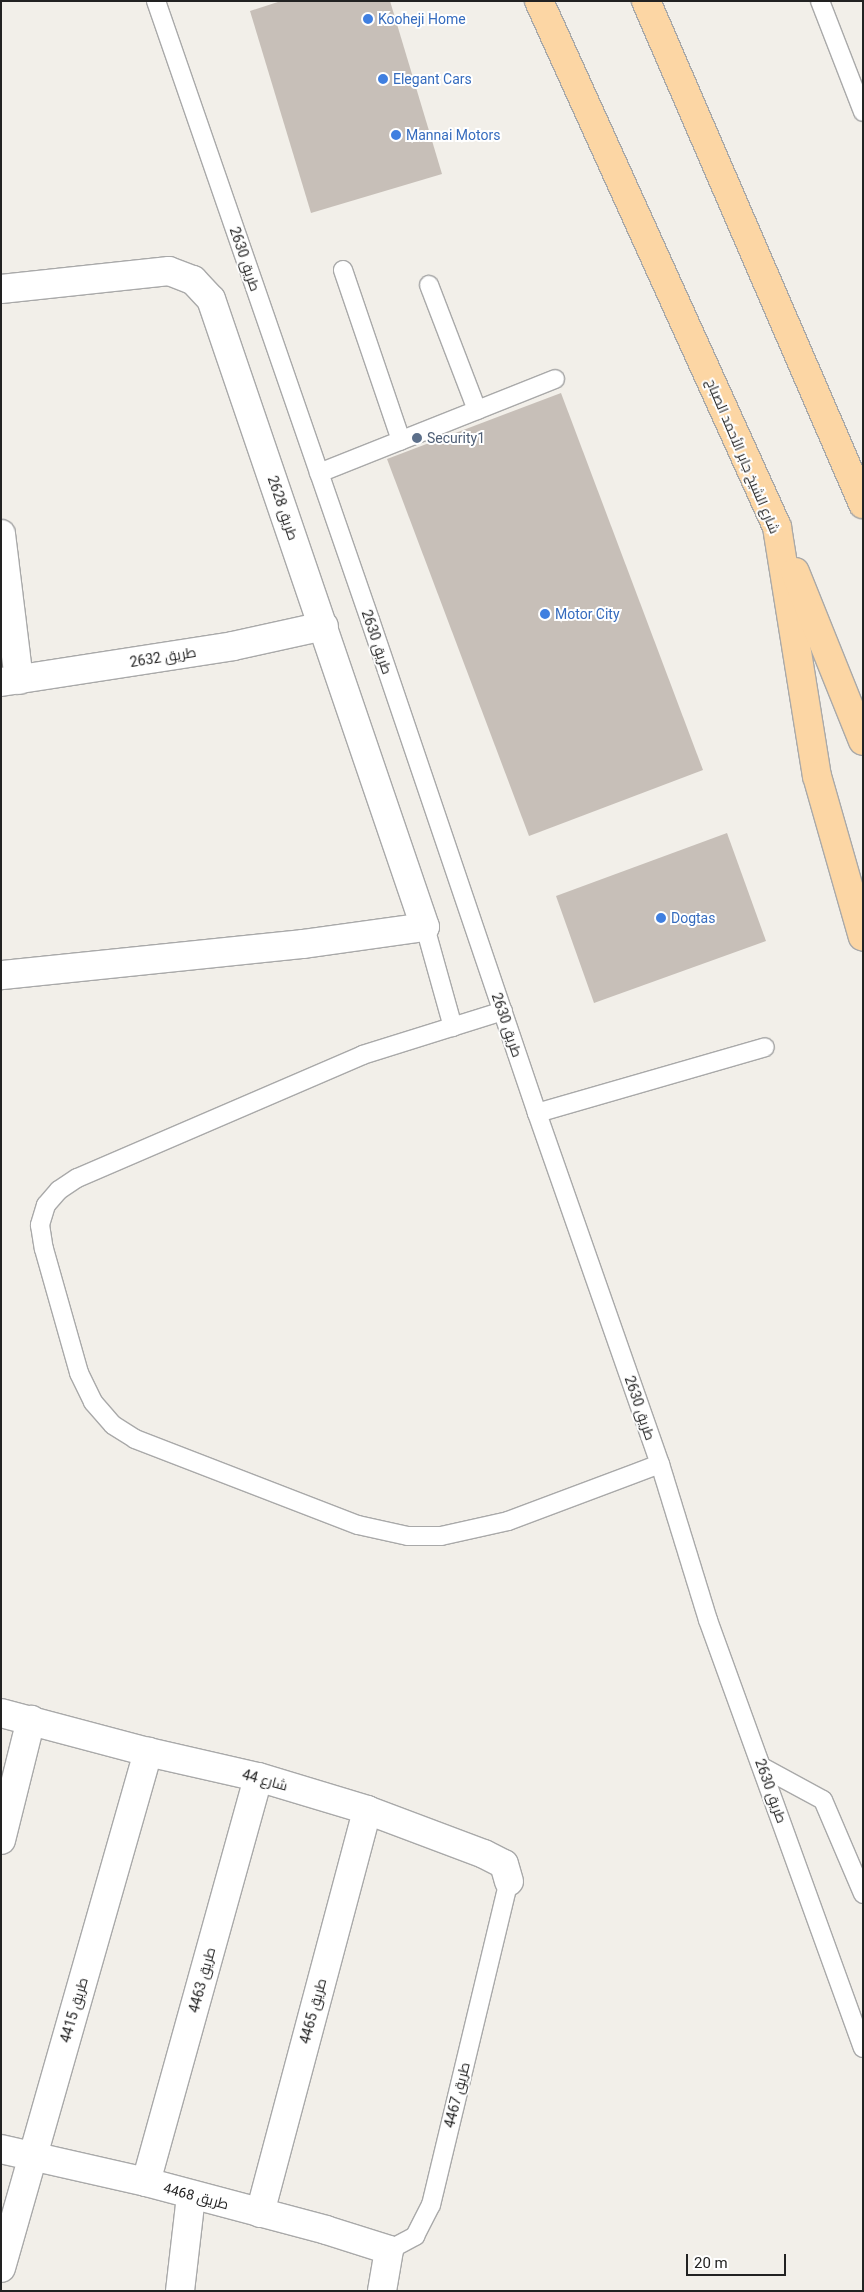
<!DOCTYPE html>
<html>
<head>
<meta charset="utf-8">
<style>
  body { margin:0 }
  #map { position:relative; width:864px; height:2292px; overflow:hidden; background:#f2efe9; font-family:Roboto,Cairo,sans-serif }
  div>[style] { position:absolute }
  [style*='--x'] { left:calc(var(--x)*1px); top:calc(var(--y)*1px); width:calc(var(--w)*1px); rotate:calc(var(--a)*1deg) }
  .building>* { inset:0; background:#c7bfb8 }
  .roads { filter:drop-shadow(1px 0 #a9a9a9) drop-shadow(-1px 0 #a9a9a9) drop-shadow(0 1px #a9a9a9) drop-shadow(0 -1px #a9a9a9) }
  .service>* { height:18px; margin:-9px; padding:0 9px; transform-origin:9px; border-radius:9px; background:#fff }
  .minor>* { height:28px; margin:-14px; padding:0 14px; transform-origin:14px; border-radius:14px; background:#fff }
  .primary>* { height:28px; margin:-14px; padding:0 14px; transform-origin:14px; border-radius:14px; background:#fcd6a4 }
  .dots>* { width:14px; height:14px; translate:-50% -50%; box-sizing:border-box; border:2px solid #fff; border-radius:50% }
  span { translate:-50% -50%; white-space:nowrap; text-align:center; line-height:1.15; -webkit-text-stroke:4px #fff; paint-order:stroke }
  .shop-label { font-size:14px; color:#366cbe }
  .left { translate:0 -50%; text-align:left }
  .street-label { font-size:14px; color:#222 }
  .service-label { font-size:14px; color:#4e5e75 }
  .frame { position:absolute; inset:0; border:2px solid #222; pointer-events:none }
  .scale { position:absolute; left:686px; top:2254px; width:100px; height:22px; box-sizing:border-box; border:2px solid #222; border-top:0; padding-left:6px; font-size:15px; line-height:18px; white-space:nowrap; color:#222; -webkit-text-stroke:4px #fff; paint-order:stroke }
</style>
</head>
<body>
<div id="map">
  <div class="building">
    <i style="clip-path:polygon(281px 1px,390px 1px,442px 174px,311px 213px,250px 11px)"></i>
    <i style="clip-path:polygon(561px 393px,703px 770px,529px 836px,387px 459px)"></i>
    <i style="clip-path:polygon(727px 833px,766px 941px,594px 1003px,556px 896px)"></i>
  </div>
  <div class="roads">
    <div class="service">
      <i style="--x:156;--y:1;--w:655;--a:70.93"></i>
      <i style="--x:370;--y:620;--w:521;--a:71.29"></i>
      <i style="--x:537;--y:1113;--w:372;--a:70.7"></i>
      <i style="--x:660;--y:1464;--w:163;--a:72.9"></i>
      <i style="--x:708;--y:1620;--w:455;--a:70.1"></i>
      <i style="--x:820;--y:1;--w:119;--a:68.8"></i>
      <i style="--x:343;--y:270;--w:180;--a:71.2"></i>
      <i style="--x:429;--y:285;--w:134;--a:69"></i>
      <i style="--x:319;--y:473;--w:254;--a:-21.7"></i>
      <i style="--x:425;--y:927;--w:104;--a:74.4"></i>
      <i style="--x:503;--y:1011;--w:147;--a:162.6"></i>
      <i style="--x:363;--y:1055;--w:311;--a:156.7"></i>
      <i style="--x:77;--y:1178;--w:22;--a:146"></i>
      <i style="--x:59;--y:1190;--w:20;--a:131"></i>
      <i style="--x:46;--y:1205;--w:21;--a:107"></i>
      <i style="--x:40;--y:1225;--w:24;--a:81"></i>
      <i style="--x:44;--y:1249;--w:129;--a:74.2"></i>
      <i style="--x:79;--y:1373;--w:32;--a:64"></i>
      <i style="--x:93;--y:1402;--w:30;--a:49"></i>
      <i style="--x:113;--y:1425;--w:26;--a:32"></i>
      <i style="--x:135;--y:1439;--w:239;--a:21.1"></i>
      <i style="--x:358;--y:1525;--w:51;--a:12.4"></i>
      <i style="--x:408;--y:1536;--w:33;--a:0"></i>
      <i style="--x:441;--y:1536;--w:69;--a:-12.6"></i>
      <i style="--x:508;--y:1521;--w:162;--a:-20.6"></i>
      <i style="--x:537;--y:1113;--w:237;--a:-16.1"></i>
      <i style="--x:762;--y:1767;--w:69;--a:28.4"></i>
      <i style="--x:823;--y:1800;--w:102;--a:66.9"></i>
      <i style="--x:389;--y:2250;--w:30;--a:-28"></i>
      <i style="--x:415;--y:2236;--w:35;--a:-63"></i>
      <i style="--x:431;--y:2205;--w:333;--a:-76.5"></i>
    </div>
    <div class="minor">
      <i style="--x:1;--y:289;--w:169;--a:-6.1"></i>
      <i style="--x:169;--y:271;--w:26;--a:21"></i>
      <i style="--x:193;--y:280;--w:26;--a:47"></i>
      <i style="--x:211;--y:299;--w:663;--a:71.18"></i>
      <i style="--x:425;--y:927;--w:124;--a:172.1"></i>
      <i style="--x:302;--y:944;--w:303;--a:174.1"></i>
      <i style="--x:1;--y:534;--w:147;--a:83"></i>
      <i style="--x:1;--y:682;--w:235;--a:-8.8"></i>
      <i style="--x:233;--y:646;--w:93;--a:-12.4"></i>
      <i style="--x:1;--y:1713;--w:152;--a:14.9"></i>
      <i style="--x:148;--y:1752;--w:113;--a:12.8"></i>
      <i style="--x:258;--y:1777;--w:114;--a:16.8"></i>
      <i style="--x:367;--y:1810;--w:125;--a:20.6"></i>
      <i style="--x:484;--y:1854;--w:22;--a:27"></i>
      <i style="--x:504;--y:1864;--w:18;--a:74"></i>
      <i style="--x:1;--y:1840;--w:124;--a:-76"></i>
      <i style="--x:1;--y:2149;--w:149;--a:12.8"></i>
      <i style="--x:146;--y:2182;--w:186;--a:14.9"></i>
      <i style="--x:326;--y:2230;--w:66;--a:17.6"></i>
      <i style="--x:389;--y:2250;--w:42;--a:99.7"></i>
      <i style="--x:146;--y:2182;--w:420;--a:-74.5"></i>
      <i style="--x:260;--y:2213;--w:417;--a:-75.1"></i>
      <i style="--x:1;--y:2268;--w:537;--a:-74.1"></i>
      <i style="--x:180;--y:2291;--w:96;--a:-83.4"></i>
    </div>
    <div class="primary">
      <i style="--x:539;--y:1;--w:577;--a:65.65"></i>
      <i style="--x:777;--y:527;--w:252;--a:80.9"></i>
      <i style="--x:817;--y:776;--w:167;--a:74.1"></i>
      <i style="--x:646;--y:1;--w:548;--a:66.66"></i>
      <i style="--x:795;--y:572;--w:182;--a:68.1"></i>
    </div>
  </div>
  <div class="dots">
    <i style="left:368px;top:19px;background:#3f7fe0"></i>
    <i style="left:383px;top:79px;background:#3f7fe0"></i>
    <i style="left:396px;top:135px;background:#3f7fe0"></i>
    <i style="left:417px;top:438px;background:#5c6f8a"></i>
    <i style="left:545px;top:614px;background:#3f7fe0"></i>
    <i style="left:661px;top:918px;background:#3f7fe0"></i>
  </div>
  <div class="shop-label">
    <span class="left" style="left:378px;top:19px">Kooheji Home</span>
    <span class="left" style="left:393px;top:79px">Elegant Cars</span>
    <span class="left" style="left:406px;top:135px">Mannai Motors</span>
    <span class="left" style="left:555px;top:614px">Motor City</span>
    <span class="left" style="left:671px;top:918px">Dogtas</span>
  </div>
  <div class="street-label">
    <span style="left:245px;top:259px;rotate:71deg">طريق 2630</span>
    <span style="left:743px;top:456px;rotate:67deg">شارع الشيخ جابر الأحمد الصباح</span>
    <span style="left:283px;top:508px;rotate:71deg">طريق 2628</span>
    <span style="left:377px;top:642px;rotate:71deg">طريق 2630</span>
    <span style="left:163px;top:657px;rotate:-9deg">طريق 2632</span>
    <span style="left:507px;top:1025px;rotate:71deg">طريق 2630</span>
    <span style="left:640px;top:1408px;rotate:71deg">طريق 2630</span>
    <span style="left:265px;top:1780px;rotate:15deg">شارع 44</span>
    <span style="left:771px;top:1791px;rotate:70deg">طريق 2630</span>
    <span style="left:202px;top:1980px;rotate:-75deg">طريق 4463</span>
    <span style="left:74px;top:2010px;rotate:-74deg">طريق 4415</span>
    <span style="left:313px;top:2011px;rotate:-75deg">طريق 4465</span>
    <span style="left:457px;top:2095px;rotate:-76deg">طريق 4467</span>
    <span style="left:196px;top:2196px;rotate:15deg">طريق 4468</span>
  </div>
  <div class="service-label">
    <span class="left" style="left:427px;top:438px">Security1</span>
  </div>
  <div class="frame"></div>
  <div class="scale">20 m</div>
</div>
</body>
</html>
